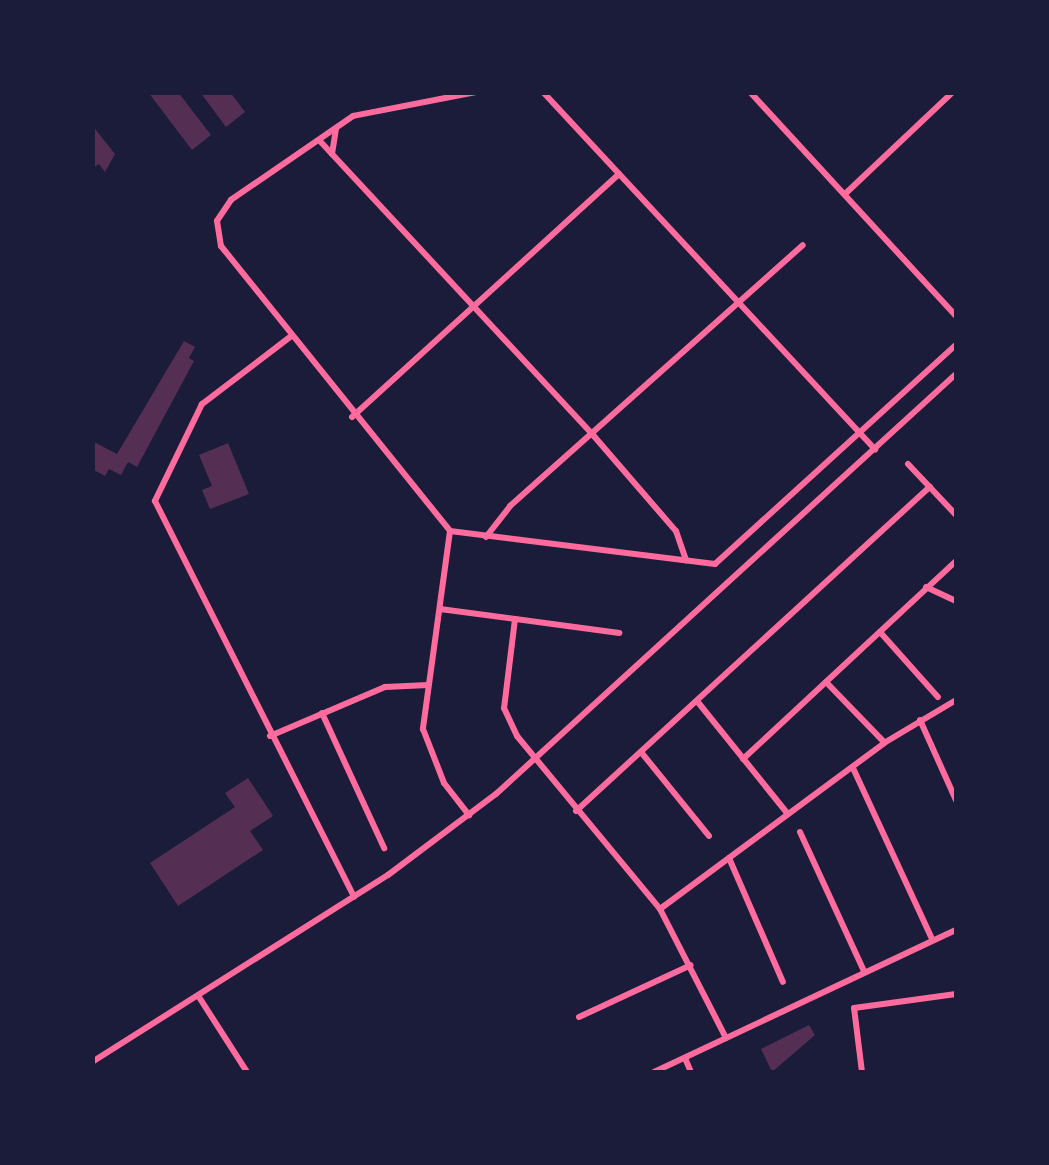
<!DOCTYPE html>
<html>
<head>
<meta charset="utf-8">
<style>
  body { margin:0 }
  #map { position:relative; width:1049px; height:1165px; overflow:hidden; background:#1b1b3a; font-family:"IBM Plex Sans",sans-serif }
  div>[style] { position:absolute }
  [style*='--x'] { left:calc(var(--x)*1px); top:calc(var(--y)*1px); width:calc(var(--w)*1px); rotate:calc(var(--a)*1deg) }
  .building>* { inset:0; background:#542f53 }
  .minor>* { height:6px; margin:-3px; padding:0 3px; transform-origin:3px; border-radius:3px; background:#ff6b9d }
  span { translate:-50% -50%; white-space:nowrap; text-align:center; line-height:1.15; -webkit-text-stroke:8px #1b1b3a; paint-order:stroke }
  .frame { position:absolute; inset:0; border:95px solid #1b1b3a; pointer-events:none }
</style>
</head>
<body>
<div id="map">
  <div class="building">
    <i style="clip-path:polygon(148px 92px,178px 92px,211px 135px,192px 150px)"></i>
    <i style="clip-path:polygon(200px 92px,230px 92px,245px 112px,226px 127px)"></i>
    <i style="clip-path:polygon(92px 125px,115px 154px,105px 172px,99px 164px,92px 168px)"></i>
    <i style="clip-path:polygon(184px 341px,195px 347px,189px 358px,194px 361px,137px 467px,128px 462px,121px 475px,109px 469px,105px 476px,92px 469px,92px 441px,117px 454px)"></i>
    <i style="clip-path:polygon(228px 443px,249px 494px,210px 509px,202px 490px,212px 486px,199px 455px)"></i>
    <i style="clip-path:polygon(248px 778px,273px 816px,250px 831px,263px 850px,178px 906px,150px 863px,235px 807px,225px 793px)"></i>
    <i style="clip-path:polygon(809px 1025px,815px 1035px,772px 1072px,761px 1049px)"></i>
  </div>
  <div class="minor">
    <i style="--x:476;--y:92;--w:125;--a:169"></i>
    <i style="--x:353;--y:116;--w:148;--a:145.5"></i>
    <i style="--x:231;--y:200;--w:25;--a:124"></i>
    <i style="--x:217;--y:221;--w:25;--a:81"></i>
    <i style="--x:221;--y:246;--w:366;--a:51.2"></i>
    <i style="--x:450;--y:531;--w:267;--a:7.1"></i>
    <i style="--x:715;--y:564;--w:326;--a:-42.3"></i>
    <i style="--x:543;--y:92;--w:488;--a:47.1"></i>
    <i style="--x:750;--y:92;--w:304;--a:47.4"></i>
    <i style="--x:319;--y:140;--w:403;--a:47.1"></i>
    <i style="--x:593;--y:435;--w:127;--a:49.2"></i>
    <i style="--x:676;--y:531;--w:31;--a:71"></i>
    <i style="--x:332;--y:154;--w:26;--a:-81"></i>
    <i style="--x:845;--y:194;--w:149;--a:-43.4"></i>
    <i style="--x:290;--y:337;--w:111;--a:142.7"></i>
    <i style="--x:202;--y:404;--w:108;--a:115.9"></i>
    <i style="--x:155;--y:501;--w:443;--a:63.3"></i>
    <i style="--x:352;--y:417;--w:361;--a:-42.3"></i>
    <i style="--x:908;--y:464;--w:70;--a:46.7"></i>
    <i style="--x:450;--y:531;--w:200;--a:97.8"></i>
    <i style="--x:423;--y:729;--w:58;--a:68.7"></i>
    <i style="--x:444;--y:783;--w:41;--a:52"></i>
    <i style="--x:486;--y:537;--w:39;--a:-52"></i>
    <i style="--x:510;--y:506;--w:392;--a:-41.7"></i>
    <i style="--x:926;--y:587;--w:33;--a:25"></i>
    <i style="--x:440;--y:609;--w:181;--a:7.6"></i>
    <i style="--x:515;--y:619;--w:90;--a:97"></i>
    <i style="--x:504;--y:708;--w:31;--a:65"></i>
    <i style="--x:517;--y:736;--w:224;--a:50.4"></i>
    <i style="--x:660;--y:909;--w:145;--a:62.9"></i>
    <i style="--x:880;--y:632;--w:87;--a:48.3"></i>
    <i style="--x:826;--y:682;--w:83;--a:46"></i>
    <i style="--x:697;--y:701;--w:145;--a:51.2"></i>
    <i style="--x:322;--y:713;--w:149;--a:65.3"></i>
    <i style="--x:920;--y:720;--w:88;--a:65.8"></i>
    <i style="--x:270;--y:736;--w:125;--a:-23.1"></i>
    <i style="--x:385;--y:687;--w:43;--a:-2.7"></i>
    <i style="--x:641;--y:752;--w:108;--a:51"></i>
    <i style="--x:743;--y:759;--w:291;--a:-42.9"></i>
    <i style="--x:853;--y:768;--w:186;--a:65.2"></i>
    <i style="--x:576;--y:811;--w:480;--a:-42.5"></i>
    <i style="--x:800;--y:832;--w:153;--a:65.3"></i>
    <i style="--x:729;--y:858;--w:135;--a:66.5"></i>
    <i style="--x:660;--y:909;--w:279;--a:-36.5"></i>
    <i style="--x:884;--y:743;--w:84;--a:-30.8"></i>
    <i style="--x:199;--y:997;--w:89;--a:57.4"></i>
    <i style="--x:579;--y:1017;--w:123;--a:-24.9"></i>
    <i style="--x:685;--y:1058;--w:15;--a:67"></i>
    <i style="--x:92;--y:1062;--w:350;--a:-32.3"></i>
    <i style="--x:388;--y:875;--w:135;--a:-36.9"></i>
    <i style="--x:496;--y:794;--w:623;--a:-42.4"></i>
    <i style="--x:654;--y:1072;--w:334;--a:-25.2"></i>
    <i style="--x:862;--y:1072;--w:64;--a:-97.1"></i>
    <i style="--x:854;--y:1008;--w:103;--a:-7.8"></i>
  </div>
  <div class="frame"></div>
</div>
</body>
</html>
